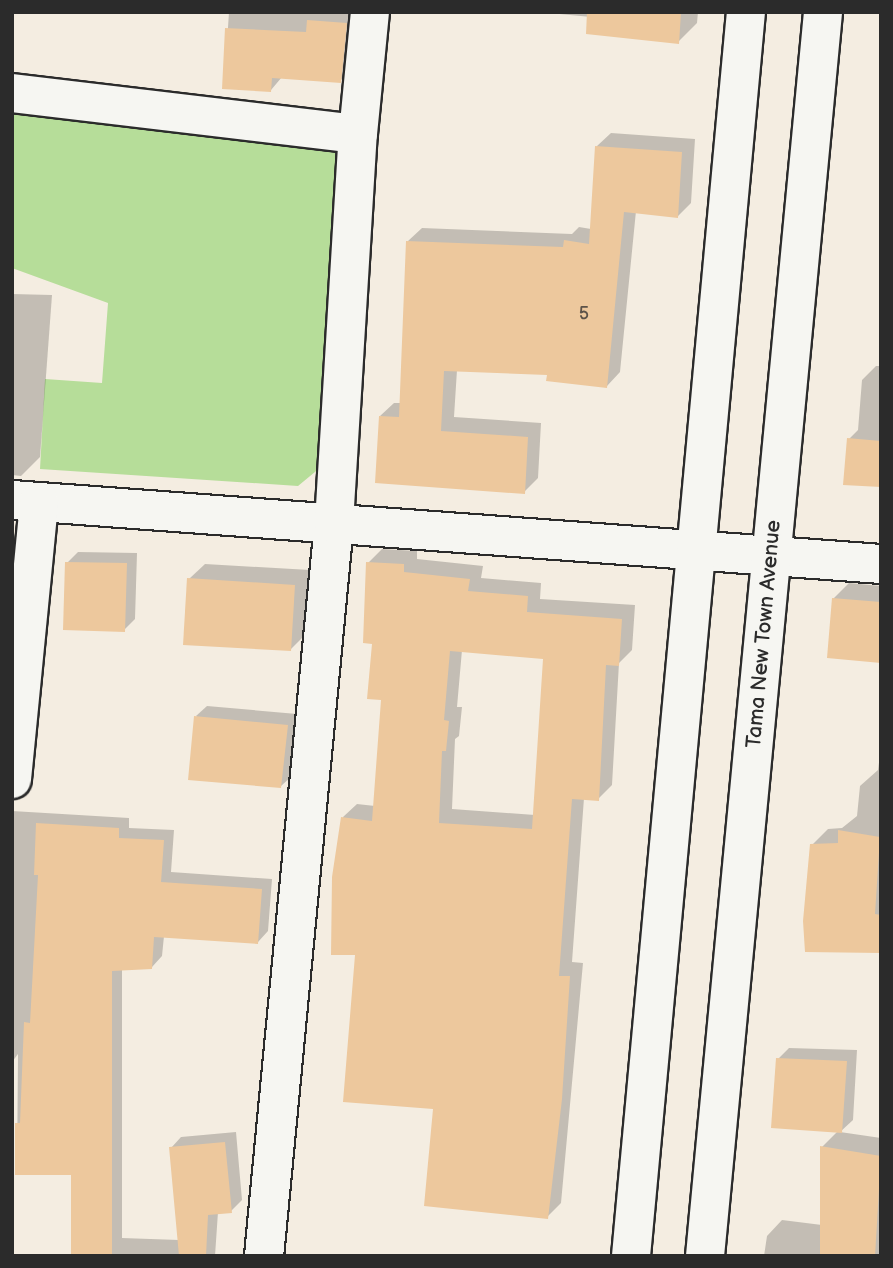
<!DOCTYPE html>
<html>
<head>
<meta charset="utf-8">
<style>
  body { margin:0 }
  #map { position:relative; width:893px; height:1268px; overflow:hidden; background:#f4ede1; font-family:"Balsamiq Sans",sans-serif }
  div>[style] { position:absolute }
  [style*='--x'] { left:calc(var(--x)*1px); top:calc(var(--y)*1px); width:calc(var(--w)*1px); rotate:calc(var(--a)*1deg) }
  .green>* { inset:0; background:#b6dd99 }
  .shadow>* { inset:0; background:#0003 }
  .building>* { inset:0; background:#edc89d }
  .roads { filter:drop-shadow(2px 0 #2b2b2b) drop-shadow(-2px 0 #2b2b2b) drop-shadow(0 2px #2b2b2b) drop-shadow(0 -2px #2b2b2b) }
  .minor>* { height:38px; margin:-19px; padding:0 19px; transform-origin:19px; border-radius:19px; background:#f6f6f2 }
  .major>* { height:38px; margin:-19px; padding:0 19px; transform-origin:19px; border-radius:19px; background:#f6f6f2 }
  span { translate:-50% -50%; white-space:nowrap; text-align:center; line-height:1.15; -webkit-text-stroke:5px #f6f6f2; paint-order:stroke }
  .number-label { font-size:18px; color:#5c5248 }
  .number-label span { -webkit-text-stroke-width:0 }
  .street-label { font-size:21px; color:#2b2b2b }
  .frame { position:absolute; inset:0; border:14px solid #2b2b2b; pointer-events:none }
</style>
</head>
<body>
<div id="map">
  <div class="green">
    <i style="clip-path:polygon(12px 105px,343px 144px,321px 467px,298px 486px,40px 469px,45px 379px,102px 383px,108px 303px,12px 268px)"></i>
  </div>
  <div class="shadow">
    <i style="clip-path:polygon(229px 12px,356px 12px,351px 70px,340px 81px,282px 77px,271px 90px,224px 88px)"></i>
    <i style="clip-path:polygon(538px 12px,698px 12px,697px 23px,678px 42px,602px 18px)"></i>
    <i style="clip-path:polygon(611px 133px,695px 139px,691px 203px,678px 216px,636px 211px,620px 372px,607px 386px,549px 373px,457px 370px,454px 417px,541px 423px,538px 478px,524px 492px,380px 416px,394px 403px,401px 403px,408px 241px,422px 228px,572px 234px,579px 227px,591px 229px,597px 146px)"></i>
    <i style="clip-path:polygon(12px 294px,52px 295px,40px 457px,21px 476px,12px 475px)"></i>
    <i style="clip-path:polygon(876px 366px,881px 366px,881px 486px,849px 439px,858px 430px,862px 380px)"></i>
    <i style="clip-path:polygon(evenodd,382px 549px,417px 551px,417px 559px,483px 566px,481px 578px,541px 583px,540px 599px,635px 605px,632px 650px,619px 663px,612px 785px,598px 799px,584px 798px,572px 962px,583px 963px,561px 1203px,547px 1217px,435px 1108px,357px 953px,343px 817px,357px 804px,375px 806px,383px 699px,374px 642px,368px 563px,382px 549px,462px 650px,544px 657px,535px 815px,452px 809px,455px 739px,459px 736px,462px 707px,457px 707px,462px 650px)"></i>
    <i style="clip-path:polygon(78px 552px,137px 553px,135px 619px,124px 630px,67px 563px)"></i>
    <i style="clip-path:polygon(205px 564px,310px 570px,306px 634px,291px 649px,189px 579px)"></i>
    <i style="clip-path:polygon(849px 583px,881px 586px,881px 661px,833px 599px)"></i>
    <i style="clip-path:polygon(207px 706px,297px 714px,292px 776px,281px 786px,196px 716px)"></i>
    <i style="clip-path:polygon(881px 747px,881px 954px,812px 845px,828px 829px,842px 828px,857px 816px,860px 786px,878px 770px)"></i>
    <i style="clip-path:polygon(12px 811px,129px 818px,129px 828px,174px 830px,171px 872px,272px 879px,268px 931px,258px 942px,164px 936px,162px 956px,152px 967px,122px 969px,122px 1238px,179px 1240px,171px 1148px,181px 1137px,236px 1132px,242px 1200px,231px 1211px,218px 1212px,215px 1256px,73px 1256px,73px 1173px,17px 1173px,18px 1054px,12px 1062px)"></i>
    <i style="clip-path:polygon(789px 1048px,857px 1050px,853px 1120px,840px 1132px,881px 1138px,881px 1256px,764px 1256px,767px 1236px,782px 1220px,822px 1225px,822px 1147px,838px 1131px,778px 1059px)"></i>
  </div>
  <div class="building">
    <i style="clip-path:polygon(587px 12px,681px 12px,679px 44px,586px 34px)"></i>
    <i style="clip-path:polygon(307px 20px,347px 23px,341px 83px,272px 78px,271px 92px,222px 89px,225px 28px,306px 32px)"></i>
    <i style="clip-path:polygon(595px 146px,682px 152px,678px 218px,624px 212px,607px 388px,546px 381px,547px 375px,444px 371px,441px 431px,528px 437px,525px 494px,375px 483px,379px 416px,399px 417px,406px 241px,563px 247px,564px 240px,589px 244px)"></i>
    <i style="clip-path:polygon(847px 438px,881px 441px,881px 487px,843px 485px)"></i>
    <i style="clip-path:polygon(65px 562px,127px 563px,125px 632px,63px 630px)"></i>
    <i style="clip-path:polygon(evenodd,366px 562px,404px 564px,404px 572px,470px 579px,468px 591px,528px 596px,527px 612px,622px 619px,619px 666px,606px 665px,599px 801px,572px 799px,559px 976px,570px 976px,562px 1099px,548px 1219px,424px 1206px,433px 1109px,343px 1102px,355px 955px,331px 955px,332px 877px,341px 817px,372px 821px,381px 700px,367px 699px,372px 644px,363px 643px,366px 562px,450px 651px,543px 659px,532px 829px,439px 823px,442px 751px,446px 751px,449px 721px,444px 720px,450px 651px)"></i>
    <i style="clip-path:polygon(187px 578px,295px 585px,291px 651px,183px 645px)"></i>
    <i style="clip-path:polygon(832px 598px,881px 602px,881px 663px,827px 658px)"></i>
    <i style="clip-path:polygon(194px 716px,288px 725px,281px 788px,188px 780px)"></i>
    <i style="clip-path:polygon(36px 823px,119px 828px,119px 838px,164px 840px,161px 882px,262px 889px,258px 944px,154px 937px,152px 969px,112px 971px,112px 1256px,71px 1256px,71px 1175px,15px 1175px,15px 1123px,20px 1123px,24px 1022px,30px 1023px,38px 875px,34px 875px)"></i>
    <i style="clip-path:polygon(838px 830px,880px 837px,875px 914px,881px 915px,881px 953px,805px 952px,803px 921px,810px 844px,838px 843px)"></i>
    <i style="clip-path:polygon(776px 1058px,847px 1061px,842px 1133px,771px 1128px)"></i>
    <i style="clip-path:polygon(225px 1142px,232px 1213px,208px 1215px,206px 1256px,179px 1256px,169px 1147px)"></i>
    <i style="clip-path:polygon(820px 1146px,881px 1156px,875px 1256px,820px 1256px)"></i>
  </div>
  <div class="roads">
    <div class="minor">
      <i style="--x:12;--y:93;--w:348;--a:6.8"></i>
      <i style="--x:12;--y:500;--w:871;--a:4.21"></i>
      <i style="--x:12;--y:779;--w:278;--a:-84.4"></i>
      <i style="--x:264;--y:1256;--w:736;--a:-84.54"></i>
      <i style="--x:334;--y:523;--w:390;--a:-86.5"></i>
      <i style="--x:358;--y:134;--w:123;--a:-84.4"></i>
    </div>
    <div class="major">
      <i style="--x:631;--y:1256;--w:1249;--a:-84.72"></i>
      <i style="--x:705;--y:1256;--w:1250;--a:-84.58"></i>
    </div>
  </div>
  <div class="number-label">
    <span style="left:584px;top:314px">5</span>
  </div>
  <div class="street-label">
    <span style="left:764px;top:634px;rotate:-85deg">Tama New Town Avenue</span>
  </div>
  <div class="frame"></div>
</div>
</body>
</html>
